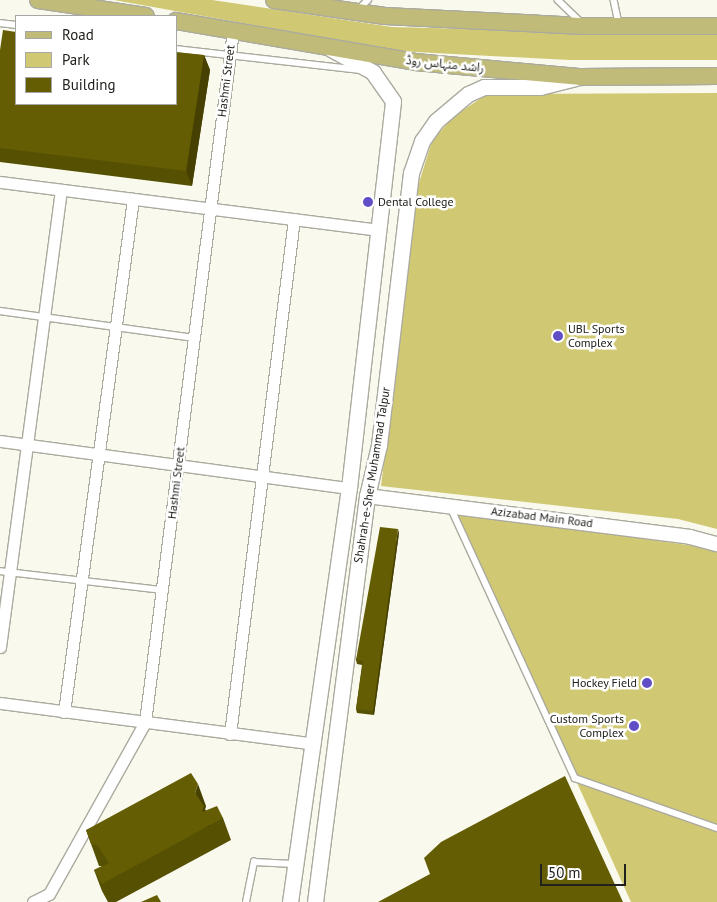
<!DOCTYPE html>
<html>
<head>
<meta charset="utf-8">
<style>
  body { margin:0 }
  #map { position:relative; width:717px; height:902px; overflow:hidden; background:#f9f9ed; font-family:"PT Sans","Noto Sans Arabic",sans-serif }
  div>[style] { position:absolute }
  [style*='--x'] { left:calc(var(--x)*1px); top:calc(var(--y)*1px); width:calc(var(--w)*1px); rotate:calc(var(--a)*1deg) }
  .green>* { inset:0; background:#d0c872 }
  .roads { filter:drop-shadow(1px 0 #abaa9f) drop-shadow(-1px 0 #abaa9f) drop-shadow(0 1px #abaa9f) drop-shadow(0 -1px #abaa9f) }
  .service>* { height:5.5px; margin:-2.75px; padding:0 2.75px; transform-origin:2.75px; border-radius:2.75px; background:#fff }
  .minor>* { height:11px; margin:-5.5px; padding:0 5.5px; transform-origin:5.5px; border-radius:5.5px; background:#fff }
  .tertiary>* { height:14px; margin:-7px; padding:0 7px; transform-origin:7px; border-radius:7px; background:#fff }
  .secondary>* { height:15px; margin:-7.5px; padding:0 7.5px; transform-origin:7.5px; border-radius:7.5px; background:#fff }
  .primary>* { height:16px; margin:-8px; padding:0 8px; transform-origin:8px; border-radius:8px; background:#c0bb78 }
  .wall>* { inset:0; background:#565003 }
  .shaded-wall>* { inset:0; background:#464103 }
  .building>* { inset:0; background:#645d04 }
  .dots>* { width:14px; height:14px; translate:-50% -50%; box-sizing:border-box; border:2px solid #fff; border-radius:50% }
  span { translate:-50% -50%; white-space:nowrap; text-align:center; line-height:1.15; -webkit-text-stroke:5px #fff; paint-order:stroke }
  .street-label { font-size:12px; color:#21211d }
  .poi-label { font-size:12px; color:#21211d }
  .left { translate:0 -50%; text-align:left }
  .right { translate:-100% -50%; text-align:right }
  .legend { position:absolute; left:15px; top:15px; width:162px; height:90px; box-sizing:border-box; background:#fff; border:1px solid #a6a6a5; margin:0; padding:6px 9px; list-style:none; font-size:15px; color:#21211d }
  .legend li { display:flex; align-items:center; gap:10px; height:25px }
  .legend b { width:25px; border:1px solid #a6a6a5 }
  .scale { position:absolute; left:540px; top:864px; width:86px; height:22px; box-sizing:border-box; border:2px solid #21211d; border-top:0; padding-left:6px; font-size:15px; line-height:18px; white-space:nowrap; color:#21211d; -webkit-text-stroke:4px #fff; paint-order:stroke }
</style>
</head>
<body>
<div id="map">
  <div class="green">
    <i style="clip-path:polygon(114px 0,212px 0,392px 27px,717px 35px,717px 60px,570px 60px,397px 51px)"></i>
    <i style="clip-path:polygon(717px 93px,717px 529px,678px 519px,381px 486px,418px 186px,432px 141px,453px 117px,487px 94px)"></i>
    <i style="clip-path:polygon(455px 513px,717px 549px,717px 902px,631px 902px)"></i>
  </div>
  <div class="roads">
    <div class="service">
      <i style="--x:558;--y:0;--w:33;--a:44"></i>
      <i style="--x:614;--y:0;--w:25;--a:78"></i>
      <i style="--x:358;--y:10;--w:14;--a:-45"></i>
      <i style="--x:0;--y:23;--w:16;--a:7"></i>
      <i style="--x:176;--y:49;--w:185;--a:6.5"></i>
      <i style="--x:0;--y:311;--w:197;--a:7.9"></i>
      <i style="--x:451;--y:508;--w:297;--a:65.3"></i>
      <i style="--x:575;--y:778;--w:151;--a:19.4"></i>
      <i style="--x:0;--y:571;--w:163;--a:6.7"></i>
      <i style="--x:246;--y:902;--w:41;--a:-78.7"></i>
      <i style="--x:254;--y:862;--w:39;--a:3"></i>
    </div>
    <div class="minor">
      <i style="--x:0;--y:182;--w:381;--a:7.2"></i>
      <i style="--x:0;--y:441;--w:352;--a:7.7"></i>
      <i style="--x:0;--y:647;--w:461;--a:-82.4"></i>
      <i style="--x:0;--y:703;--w:317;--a:7.4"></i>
      <i style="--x:64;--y:712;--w:518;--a:-82.34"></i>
      <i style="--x:230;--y:734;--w:519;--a:-82.92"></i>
      <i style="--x:33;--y:902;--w:18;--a:-27"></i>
      <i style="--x:49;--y:894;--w:197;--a:-60.8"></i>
      <i style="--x:145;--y:722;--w:698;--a:-82.75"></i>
    </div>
    <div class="tertiary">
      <i style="--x:367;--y:496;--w:326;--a:7.2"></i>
      <i style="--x:690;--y:537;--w:28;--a:15"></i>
    </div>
    <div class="secondary">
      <i style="--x:290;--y:902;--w:418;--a:-81.9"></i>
      <i style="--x:349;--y:488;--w:389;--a:-83.5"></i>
      <i style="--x:393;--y:101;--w:35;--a:-125"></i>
      <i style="--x:373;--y:72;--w:48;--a:-151.3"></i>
      <i style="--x:315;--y:902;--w:409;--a:-82.7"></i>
      <i style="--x:367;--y:496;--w:52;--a:-76.8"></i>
      <i style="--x:379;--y:445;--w:274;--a:-83.3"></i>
      <i style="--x:411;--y:173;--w:34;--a:-71"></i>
      <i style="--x:422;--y:141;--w:24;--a:-55"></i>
      <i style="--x:436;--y:121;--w:42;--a:-40.2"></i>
      <i style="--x:468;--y:94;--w:17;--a:-24"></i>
      <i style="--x:484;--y:87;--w:56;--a:0"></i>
      <i style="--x:540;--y:87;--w:36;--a:-14"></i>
    </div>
    <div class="primary">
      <i style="--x:38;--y:0;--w:109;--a:8.4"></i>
      <i style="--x:274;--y:0;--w:112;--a:8.2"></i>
      <i style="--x:385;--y:16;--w:200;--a:2.9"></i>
      <i style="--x:585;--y:26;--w:132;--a:0"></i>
      <i style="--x:176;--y:21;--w:242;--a:9.7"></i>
      <i style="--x:415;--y:62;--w:167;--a:5.2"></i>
      <i style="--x:581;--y:77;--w:136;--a:-0.4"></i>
    </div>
  </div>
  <div class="wall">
    <i style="clip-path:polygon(0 50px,204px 55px,210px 70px,192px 186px,0 162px)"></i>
    <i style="clip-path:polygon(399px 533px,374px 715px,357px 713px,356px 709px,362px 665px,357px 664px,356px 660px)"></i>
    <i style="clip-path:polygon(206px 806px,205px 809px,206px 811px,223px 818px,231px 840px,116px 902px,108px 902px,102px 891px,94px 870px,102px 866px,99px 866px,86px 830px)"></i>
  </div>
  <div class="shaded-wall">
    <i style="clip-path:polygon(204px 55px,210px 70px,192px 186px,186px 171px)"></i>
    <i style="clip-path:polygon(398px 529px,399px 533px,374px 715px,373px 711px)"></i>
    <i style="clip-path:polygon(198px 784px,206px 806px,205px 809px,211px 825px,208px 827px,195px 793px)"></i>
  </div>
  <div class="building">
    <i style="clip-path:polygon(3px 30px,16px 32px,16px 104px,176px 104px,176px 52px,204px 55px,186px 171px,0 148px,0 50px)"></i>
    <i style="clip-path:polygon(380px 527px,398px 529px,373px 711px,356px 709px,363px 661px,356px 660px)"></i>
    <i style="clip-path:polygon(191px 773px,198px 784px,195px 793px,204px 806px,202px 812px,217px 806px,223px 818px,102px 884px,94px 870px,109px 863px,97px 845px,91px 844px,86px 830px)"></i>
    <i style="clip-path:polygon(565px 776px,623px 902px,378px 902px,430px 874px,424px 858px,441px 842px)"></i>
    <i style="clip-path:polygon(157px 895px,161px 902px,141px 902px)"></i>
  </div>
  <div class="dots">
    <i style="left:368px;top:202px;background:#5f4ec6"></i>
    <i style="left:558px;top:336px;background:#5f4ec6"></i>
    <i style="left:647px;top:683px;background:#5f4ec6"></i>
    <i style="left:634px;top:726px;background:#5f4ec6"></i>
  </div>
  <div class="street-label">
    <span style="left:445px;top:64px;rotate:6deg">راشد منہاس روڈ</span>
    <span style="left:226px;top:81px;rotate:-83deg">Hashmi Street</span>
    <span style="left:372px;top:475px;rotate:-81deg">Shahrah-e-Sher Muhammad Talpur</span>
    <span style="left:176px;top:483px;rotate:-83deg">Hashmi Street</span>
    <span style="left:542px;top:517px;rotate:7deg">Azizabad Main Road</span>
  </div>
  <div class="poi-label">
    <span class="left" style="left:378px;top:202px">Dental College</span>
    <span class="left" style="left:568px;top:336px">UBL Sports<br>Complex</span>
    <span class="right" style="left:637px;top:683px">Hockey Field</span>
    <span class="right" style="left:624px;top:726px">Custom Sports<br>Complex</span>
  </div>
  <ul class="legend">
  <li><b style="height:6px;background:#c0bb78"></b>Road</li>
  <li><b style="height:14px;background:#d0c872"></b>Park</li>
  <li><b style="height:14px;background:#645d04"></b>Building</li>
  </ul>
  <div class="scale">50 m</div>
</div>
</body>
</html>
